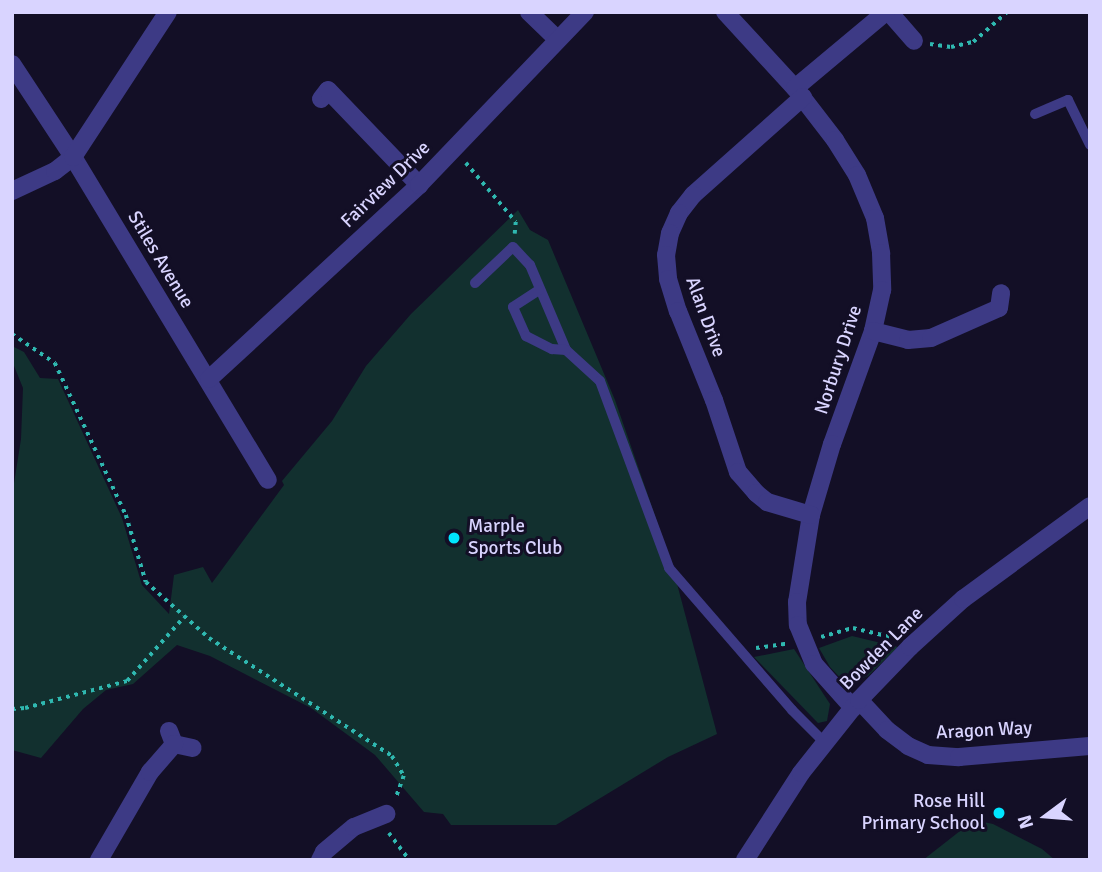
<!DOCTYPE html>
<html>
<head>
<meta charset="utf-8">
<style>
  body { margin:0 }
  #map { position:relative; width:1102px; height:872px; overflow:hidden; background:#130f26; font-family:Signika,sans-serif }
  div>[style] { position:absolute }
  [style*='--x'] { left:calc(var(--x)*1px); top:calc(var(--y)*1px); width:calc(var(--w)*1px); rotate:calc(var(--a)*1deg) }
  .green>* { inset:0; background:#12302f }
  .path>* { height:3.5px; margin-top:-1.75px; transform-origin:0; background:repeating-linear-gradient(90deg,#2fb8b0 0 3.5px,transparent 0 8.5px) }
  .service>* { height:10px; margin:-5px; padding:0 5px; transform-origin:5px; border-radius:5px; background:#3d3a85 }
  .minor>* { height:18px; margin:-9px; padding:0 9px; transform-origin:9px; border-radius:9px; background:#3d3a85 }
  .dots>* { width:19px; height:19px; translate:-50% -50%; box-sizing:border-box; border:4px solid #130f26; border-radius:50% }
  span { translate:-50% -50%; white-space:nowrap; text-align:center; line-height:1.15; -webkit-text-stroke:6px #130f26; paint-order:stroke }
  .street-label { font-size:19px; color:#d9d4ff }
  .poi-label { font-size:19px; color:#d9d4ff }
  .left { translate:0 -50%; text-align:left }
  .right { translate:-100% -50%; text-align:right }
  .frame { position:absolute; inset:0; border:14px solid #d9d4ff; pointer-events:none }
  .north { position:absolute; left:1011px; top:781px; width:70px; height:70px; -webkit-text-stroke:5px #130f26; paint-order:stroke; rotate:254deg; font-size:19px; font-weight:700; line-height:28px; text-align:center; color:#d9d4ff }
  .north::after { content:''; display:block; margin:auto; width:24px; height:32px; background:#d9d4ff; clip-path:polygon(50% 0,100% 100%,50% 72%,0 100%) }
</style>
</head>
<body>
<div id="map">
  <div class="green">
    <i style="clip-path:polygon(518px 210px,530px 230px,548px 240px,615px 400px,672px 565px,717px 734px,668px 757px,556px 825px,451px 825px,443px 814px,424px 812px,375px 755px,311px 708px,210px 656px,177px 645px,133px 684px,106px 690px,83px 709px,41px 758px,12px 750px,12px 496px,21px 439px,23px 388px,12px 361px,12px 346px,24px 352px,40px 378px,58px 379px,122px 518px,142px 585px,169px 614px,174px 575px,203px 567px,212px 583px,284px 485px,282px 481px,332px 421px,366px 366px,411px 314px)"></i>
    <i style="clip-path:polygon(852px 636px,898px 647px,868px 676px,846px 684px,830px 667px,819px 648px)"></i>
    <i style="clip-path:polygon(794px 649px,830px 704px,827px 721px,818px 723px,754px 657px)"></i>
    <i style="clip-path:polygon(974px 820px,993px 824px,1042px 849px,1055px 860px,923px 860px)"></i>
  </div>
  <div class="path">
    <i style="--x:930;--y:44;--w:21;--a:8"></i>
    <i style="--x:951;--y:47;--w:23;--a:-13"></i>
    <i style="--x:973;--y:42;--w:45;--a:-41.4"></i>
    <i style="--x:466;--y:163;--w:77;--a:49.7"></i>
    <i style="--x:516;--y:222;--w:12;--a:95"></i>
    <i style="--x:12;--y:334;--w:52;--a:34"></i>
    <i style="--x:55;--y:363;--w:168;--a:65"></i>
    <i style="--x:126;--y:515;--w:70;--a:73.4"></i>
    <i style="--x:146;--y:582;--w:84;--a:41.6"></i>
    <i style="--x:209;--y:638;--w:218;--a:32.8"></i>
    <i style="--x:392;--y:756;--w:23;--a:59"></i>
    <i style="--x:404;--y:776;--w:23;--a:110"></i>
    <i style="--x:821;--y:637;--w:33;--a:-16"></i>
    <i style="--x:853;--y:628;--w:43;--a:13.4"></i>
    <i style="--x:756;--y:648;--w:30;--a:-8"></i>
    <i style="--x:12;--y:709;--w:13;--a:-4"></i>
    <i style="--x:25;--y:708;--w:106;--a:-14.8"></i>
    <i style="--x:127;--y:681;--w:86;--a:-48.3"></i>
    <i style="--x:389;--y:833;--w:34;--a:53"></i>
  </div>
  <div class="service">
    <i style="--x:1035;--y:114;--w:36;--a:-23"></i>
    <i style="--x:1068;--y:100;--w:50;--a:63.9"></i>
    <i style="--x:475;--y:283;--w:52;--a:-43.5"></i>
    <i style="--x:513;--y:247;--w:25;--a:47"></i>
    <i style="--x:530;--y:265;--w:92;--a:67"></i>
    <i style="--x:566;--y:350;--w:46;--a:42.4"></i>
    <i style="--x:600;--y:381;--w:199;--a:69.7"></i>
    <i style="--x:669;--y:568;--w:188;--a:49.1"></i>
    <i style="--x:792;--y:710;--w:47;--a:45"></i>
    <i style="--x:539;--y:290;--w:31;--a:147"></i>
    <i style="--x:513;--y:307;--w:32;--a:66"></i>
    <i style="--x:526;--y:336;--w:29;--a:27"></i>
    <i style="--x:552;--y:349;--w:14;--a:4"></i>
  </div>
  <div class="minor">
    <i style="--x:529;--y:12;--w:40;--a:44"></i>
    <i style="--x:725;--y:12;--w:103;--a:47.4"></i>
    <i style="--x:795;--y:88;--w:66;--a:52.4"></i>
    <i style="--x:835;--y:140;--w:41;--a:57.8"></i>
    <i style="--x:857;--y:175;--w:47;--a:67.3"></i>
    <i style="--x:875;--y:218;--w:36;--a:80"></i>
    <i style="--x:881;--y:253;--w:37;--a:88"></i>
    <i style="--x:882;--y:290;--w:42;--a:102.4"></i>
    <i style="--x:873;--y:331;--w:120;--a:109.9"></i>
    <i style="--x:832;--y:444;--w:74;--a:106.5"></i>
    <i style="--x:811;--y:515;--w:88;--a:99.1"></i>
    <i style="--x:797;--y:602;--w:23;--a:88"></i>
    <i style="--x:798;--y:625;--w:42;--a:67.7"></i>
    <i style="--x:814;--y:664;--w:59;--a:48.4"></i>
    <i style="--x:889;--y:12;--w:38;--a:49"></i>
    <i style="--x:12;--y:64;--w:111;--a:56.7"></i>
    <i style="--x:73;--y:157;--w:377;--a:58.9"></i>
    <i style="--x:795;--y:88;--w:119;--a:-39.9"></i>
    <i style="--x:803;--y:97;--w:147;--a:138.3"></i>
    <i style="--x:693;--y:195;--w:23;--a:128"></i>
    <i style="--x:679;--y:213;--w:22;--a:114"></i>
    <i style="--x:670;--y:233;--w:22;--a:100"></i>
    <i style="--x:666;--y:255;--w:24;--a:85"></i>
    <i style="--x:668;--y:279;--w:34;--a:73"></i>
    <i style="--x:678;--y:311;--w:96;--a:68"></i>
    <i style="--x:714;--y:400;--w:76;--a:71.6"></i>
    <i style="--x:738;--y:472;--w:28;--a:49"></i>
    <i style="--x:756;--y:493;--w:14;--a:39"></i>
    <i style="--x:767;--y:502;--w:46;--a:16.5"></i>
    <i style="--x:321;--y:99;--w:11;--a:-52"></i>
    <i style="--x:328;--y:90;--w:132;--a:46.2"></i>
    <i style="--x:12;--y:191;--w:47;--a:-24.9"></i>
    <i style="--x:55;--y:171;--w:23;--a:-38"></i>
    <i style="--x:73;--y:157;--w:173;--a:-56.8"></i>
    <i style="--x:873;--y:331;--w:36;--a:14"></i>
    <i style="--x:908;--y:340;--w:23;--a:-5"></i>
    <i style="--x:931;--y:338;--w:74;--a:-23.8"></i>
    <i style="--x:999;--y:308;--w:15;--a:-82"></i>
    <i style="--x:209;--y:379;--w:286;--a:-42.7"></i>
    <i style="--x:419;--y:185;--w:240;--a:-46.2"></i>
    <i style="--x:859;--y:700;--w:41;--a:47"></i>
    <i style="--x:887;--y:730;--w:26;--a:37"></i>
    <i style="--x:908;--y:746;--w:22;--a:24"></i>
    <i style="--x:928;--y:755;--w:31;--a:4"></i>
    <i style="--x:959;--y:757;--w:131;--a:-4.8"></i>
    <i style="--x:169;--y:731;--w:14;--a:69"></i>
    <i style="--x:174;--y:744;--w:19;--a:12"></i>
    <i style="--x:99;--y:860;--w:102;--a:-59.9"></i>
    <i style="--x:150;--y:772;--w:37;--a:-49"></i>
    <i style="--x:320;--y:860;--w:9;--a:-63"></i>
    <i style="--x:324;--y:852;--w:39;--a:-40"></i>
    <i style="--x:354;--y:827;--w:35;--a:-22"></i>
    <i style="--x:745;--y:860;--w:103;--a:-57.2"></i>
    <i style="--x:801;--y:773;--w:93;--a:-51.5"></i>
    <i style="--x:859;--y:700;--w:74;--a:-46.1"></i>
    <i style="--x:910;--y:647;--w:72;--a:-42.2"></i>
    <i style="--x:963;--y:599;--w:157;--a:-36.2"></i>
  </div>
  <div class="dots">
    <i style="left:454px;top:538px;background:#00e5ff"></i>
    <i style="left:999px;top:813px;background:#00e5ff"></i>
  </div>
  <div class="street-label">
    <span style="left:386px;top:185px;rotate:-44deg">Fairview Drive</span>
    <span style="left:160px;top:260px;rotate:59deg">Stiles Avenue</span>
    <span style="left:705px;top:317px;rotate:70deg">Alan Drive</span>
    <span style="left:839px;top:360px;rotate:-72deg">Norbury Drive</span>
    <span style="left:882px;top:649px;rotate:-45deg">Bowden Lane</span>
    <span style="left:984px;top:731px;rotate:-3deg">Aragon Way</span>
  </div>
  <div class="poi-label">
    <span class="left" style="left:468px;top:538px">Marple<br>Sports Club</span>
    <span class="right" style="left:985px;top:813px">Rose Hill<br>Primary School</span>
  </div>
  <div class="frame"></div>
  <div class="north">N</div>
</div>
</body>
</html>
